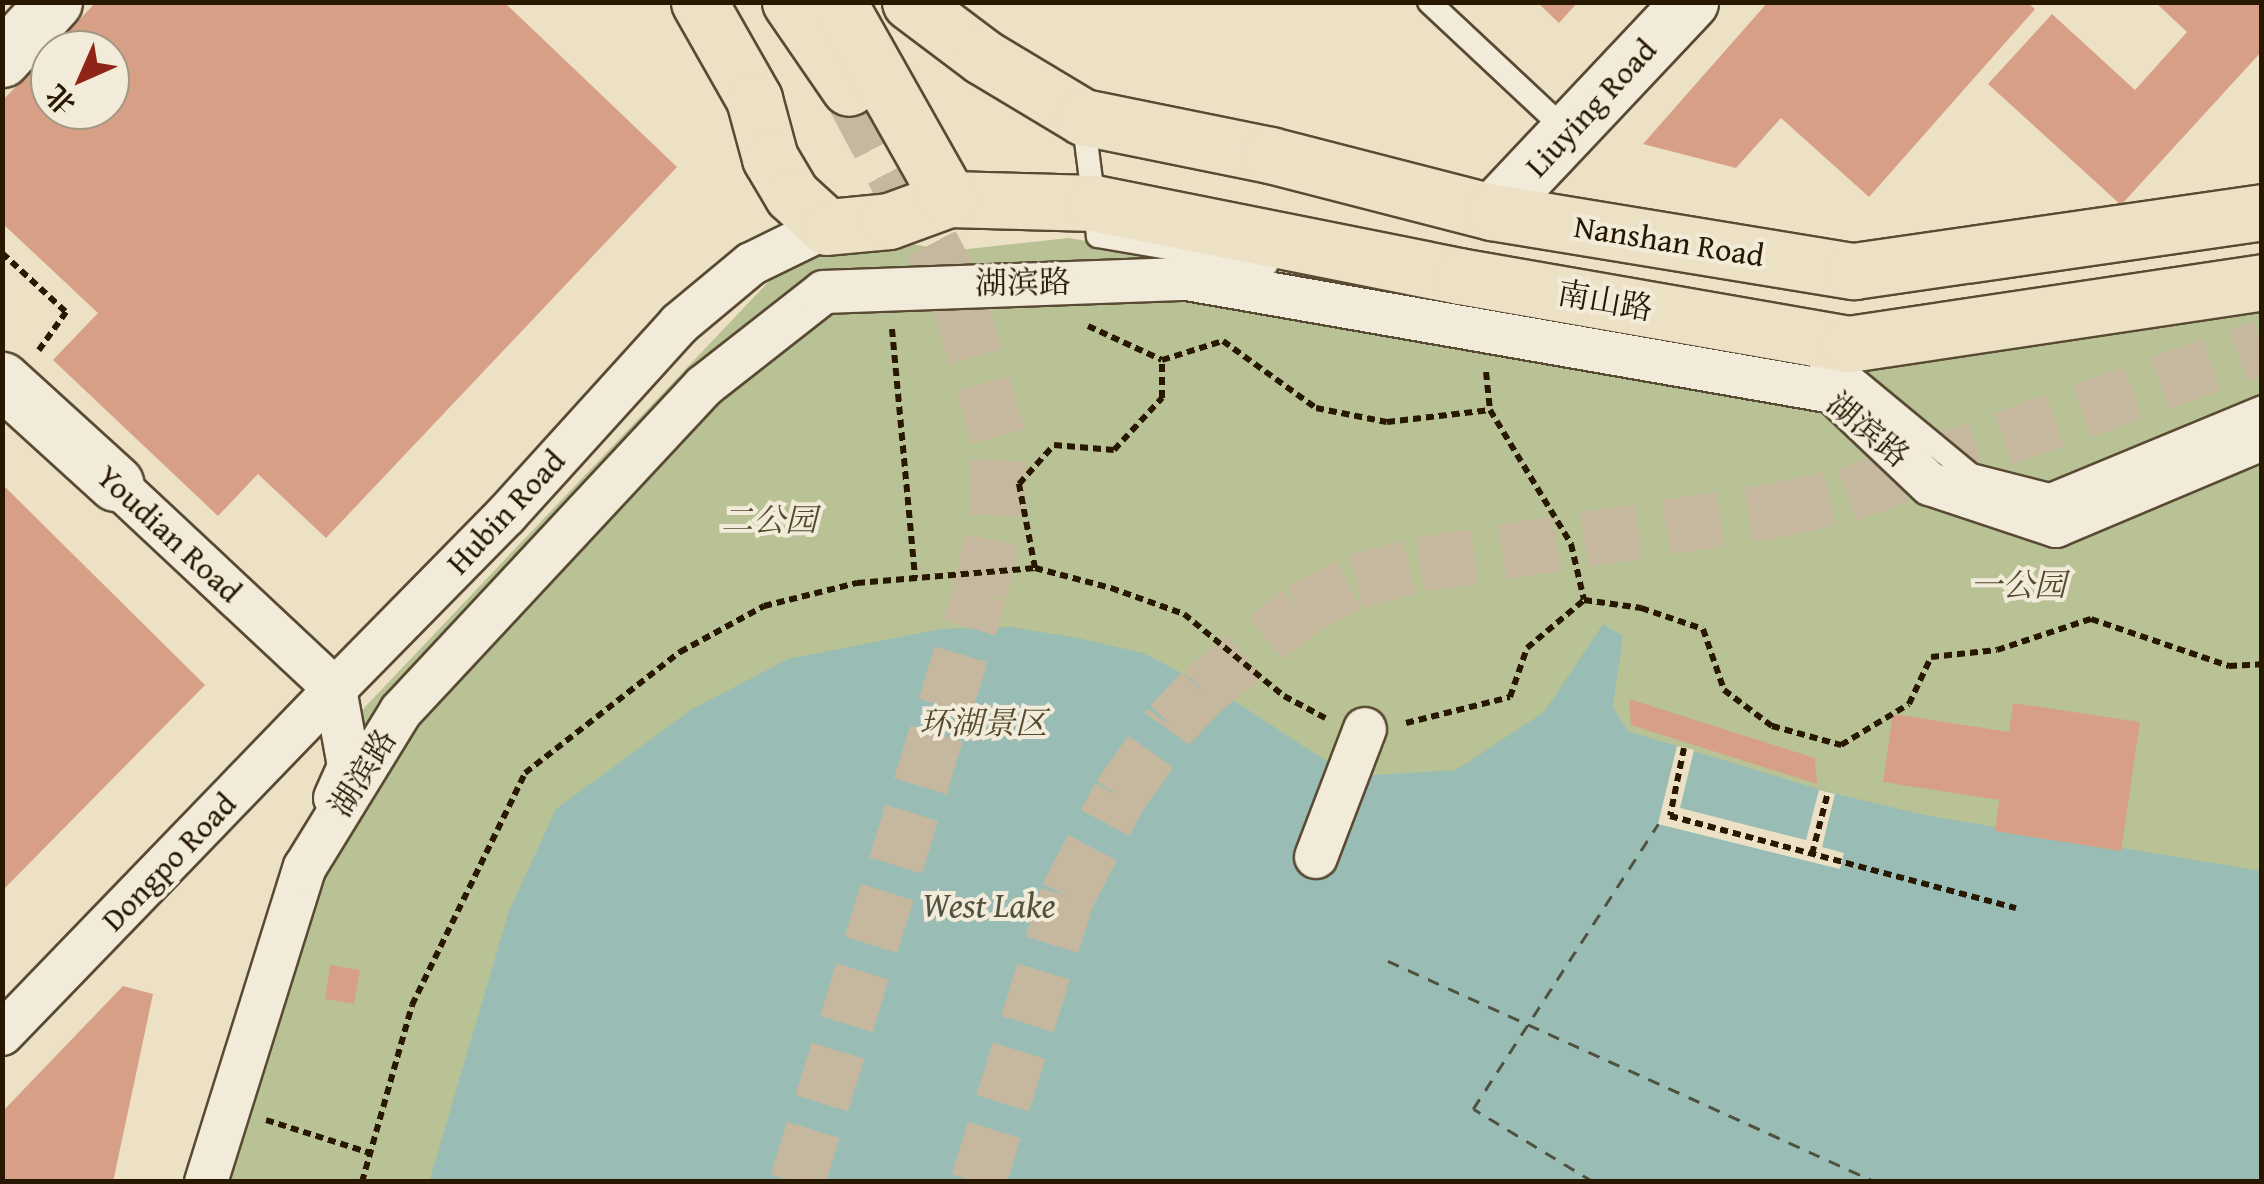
<!DOCTYPE html>
<html>
<head>
<meta charset="utf-8">
<style>
  body { margin:0 }
  #map { position:relative; width:2264px; height:1184px; overflow:hidden; background:#ece0c5; font-family:"Gentium Book Plus","Noto Serif SC",serif }
  div>[style] { position:absolute }
  [style*='--x'] { left:calc(var(--x)*1px); top:calc(var(--y)*1px); width:calc(var(--w)*1px); rotate:calc(var(--a)*1deg) }
  .green>* { inset:0; background:#b9c294 }
  .water>* { inset:0; background:#99bdb4 }
  .pier>* { inset:0; background:#ece0c5 }
  .ferry>* { height:2.5px; margin-top:-1.25px; transform-origin:0; background:repeating-linear-gradient(90deg,#505240 0 12px,transparent 0 22px) }
  .building>* { inset:0; background:#d7a086 }
  .primary-tunnel>* { height:55px; margin-top:-27.5px; transform-origin:0; background:repeating-linear-gradient(90deg,#c5b89e 0 55px,transparent 0 83px) }
  .path>* { height:6px; margin-top:-3px; transform-origin:0; background:repeating-linear-gradient(90deg,#281802 0 8px,transparent 0 13px) }
  .roads { filter:drop-shadow(2px 0 #594a33) drop-shadow(-2px 0 #594a33) drop-shadow(0 2px #594a33) drop-shadow(0 -2px #594a33) }
  .lane>* { height:22px; margin:-11px; padding:0 11px; transform-origin:11px; border-radius:11px; background:#f3ebd9 }
  .street>* { height:42px; margin:-21px; padding:0 21px; transform-origin:21px; border-radius:21px; background:#f3ebd9 }
  .secondary>* { height:55px; margin:-27.5px; padding:0 27.5px; transform-origin:27.5px; border-radius:27.5px; background:#f3ebd9 }
  .primary>* { height:55px; margin:-27.5px; padding:0 27.5px; transform-origin:27.5px; border-radius:27.5px; background:#ece0c5 }
  span { translate:-50% -50%; white-space:nowrap; text-align:center; line-height:1.15; -webkit-text-stroke:8px #f3ebd9; paint-order:stroke }
  .street-label { font-size:32px; color:#281802 }
  .park-label { font-size:32px; color:#544b2e; font-style:italic }
  .water-label { font-size:35px; color:#505240; font-style:italic }
  .frame { position:absolute; inset:0; border:5px solid #281802; pointer-events:none }
  .north { position:absolute; left:30px; top:30px; width:100px; height:100px; box-sizing:border-box; background:#f3ebd9; border:2px solid #a29783; border-radius:50%; rotate:225deg; font-size:28px; font-weight:700; line-height:40px; text-align:center; color:#281802 }
  .north::after { content:''; display:block; margin:auto; width:35px; height:45px; background:#8f2418; clip-path:polygon(50% 0,100% 100%,50% 72%,0 100%) }
</style>
</head>
<body>
<div id="map">
  <div class="green">
    <i style="clip-path:polygon(881px 238px,949px 251px,1069px 238px,1820px 367px,2261px 301px,2261px 1181px,194px 1182px,347px 726px,790px 259px)"></i>
  </div>
  <div class="water">
    <i style="clip-path:polygon(1603px 624px,1623px 636px,1613px 707px,1628px 731px,1828px 792px,1929px 816px,2261px 871px,2261px 1181px,429px 1182px,509px 911px,556px 809px,692px 709px,788px 659px,941px 629px,1010px 627px,1078px 638px,1143px 653px,1230px 698px,1340px 770px,1358px 776px,1456px 770px,1544px 712px)"></i>
  </div>
  <div class="pier">
    <i style="clip-path:polygon(1677px 746px,1694px 750px,1680px 808px,1806px 840px,1819px 790px,1835px 794px,1822px 847px,1844px 853px,1840px 869px,1658px 824px)"></i>
  </div>
  <div class="ferry">
    <i style="--x:1388;--y:961;--w:536;--a:24.36"></i>
    <i style="--x:1593;--y:1182;--w:140;--a:-148.7"></i>
    <i style="--x:1473;--y:1109;--w:340;--a:-57"></i>
  </div>
  <div class="building">
    <i style="clip-path:polygon(96px 2px,504px 2px,677px 167px,326px 538px,258px 474px,218px 516px,53px 360px,98px 313px,2px 223px,2px 101px,50px 51px,50px 110px,110px 110px,110px 50px,51px 50px)"></i>
    <i style="clip-path:polygon(1537px 2px,1578px 2px,1559px 23px)"></i>
    <i style="clip-path:polygon(1768px 2px,2027px 2px,2035px 9px,1869px 197px,1781px 118px,1736px 168px,1643px 144px)"></i>
    <i style="clip-path:polygon(2155px 2px,2262px 2px,2262px 51px,2121px 205px,1988px 84px,2052px 14px,2135px 90px,2187px 32px)"></i>
    <i style="clip-path:polygon(2px 484px,205px 685px,2px 891px)"></i>
    <i style="clip-path:polygon(1629px 699px,1815px 758px,1817px 784px,1631px 725px)"></i>
    <i style="clip-path:polygon(2013px 703px,2140px 722px,2121px 851px,1995px 831px,1999px 800px,1883px 782px,1893px 714px,2009px 732px)"></i>
    <i style="clip-path:polygon(330px 965px,360px 970px,354px 1004px,325px 999px)"></i>
    <i style="clip-path:polygon(123px 986px,153px 994px,113px 1182px,2px 1182px,2px 1112px)"></i>
  </div>
  <div class="primary-tunnel">
    <i style="--x:797;--y:1182;--w:617;--a:-72.74"></i>
    <i style="--x:980;--y:593;--w:80;--a:-77.7"></i>
    <i style="--x:997;--y:515;--w:79;--a:-89.3"></i>
    <i style="--x:998;--y:436;--w:150;--a:-105.9"></i>
    <i style="--x:957;--y:292;--w:231;--a:-117.9"></i>
    <i style="--x:978;--y:1182;--w:300;--a:-72.7"></i>
    <i style="--x:1067;--y:896;--w:113;--a:-62.5"></i>
    <i style="--x:1119;--y:796;--w:88;--a:-54.7"></i>
    <i style="--x:1170;--y:724;--w:46;--a:-45.9"></i>
    <i style="--x:1202;--y:691;--w:127;--a:-39.6"></i>
    <i style="--x:1300;--y:610;--w:63;--a:-27.4"></i>
    <i style="--x:1356;--y:581;--w:66;--a:-14.9"></i>
    <i style="--x:1420;--y:564;--w:360;--a:-8.6"></i>
    <i style="--x:1776;--y:510;--w:73;--a:-12.7"></i>
    <i style="--x:1847;--y:494;--w:441;--a:-19.6"></i>
  </div>
  <div class="path">
    <i style="--x:2;--y:253;--w:87;--a:42.7"></i>
    <i style="--x:66;--y:312;--w:47;--a:125.4"></i>
    <i style="--x:1088;--y:326;--w:81;--a:24.7"></i>
    <i style="--x:1162;--y:360;--w:64;--a:-17.3"></i>
    <i style="--x:1223;--y:341;--w:115;--a:35.8"></i>
    <i style="--x:1316;--y:408;--w:72;--a:11.2"></i>
    <i style="--x:1387;--y:422;--w:104;--a:-6.6"></i>
    <i style="--x:1490;--y:410;--w:157;--a:58.8"></i>
    <i style="--x:1571;--y:544;--w:57;--a:76.9"></i>
    <i style="--x:892;--y:329;--w:250;--a:84.7"></i>
    <i style="--x:1486;--y:372;--w:38;--a:84"></i>
    <i style="--x:1035;--y:568;--w:86;--a:-100.8"></i>
    <i style="--x:1019;--y:484;--w:52;--a:-48.1"></i>
    <i style="--x:1054;--y:445;--w:60;--a:4.8"></i>
    <i style="--x:1114;--y:450;--w:71;--a:-47.3"></i>
    <i style="--x:1162;--y:398;--w:38;--a:-90"></i>
    <i style="--x:1406;--y:723;--w:107;--a:-14"></i>
    <i style="--x:1510;--y:697;--w:52;--a:-70.9"></i>
    <i style="--x:1527;--y:648;--w:75;--a:-40.1"></i>
    <i style="--x:1584;--y:600;--w:58;--a:8"></i>
    <i style="--x:1641;--y:608;--w:65;--a:18.7"></i>
    <i style="--x:1703;--y:629;--w:65;--a:71"></i>
    <i style="--x:1724;--y:690;--w:60;--a:36.9"></i>
    <i style="--x:1772;--y:726;--w:72;--a:15.4"></i>
    <i style="--x:1841;--y:745;--w:79;--a:-31.1"></i>
    <i style="--x:1909;--y:704;--w:52;--a:-64.9"></i>
    <i style="--x:1931;--y:657;--w:66;--a:-6.1"></i>
    <i style="--x:1997;--y:650;--w:99;--a:-18.3"></i>
    <i style="--x:2091;--y:619;--w:146;--a:18.8"></i>
    <i style="--x:2229;--y:666;--w:33;--a:-3"></i>
    <i style="--x:1684;--y:748;--w:69;--a:101.6"></i>
    <i style="--x:1670;--y:816;--w:358;--a:14.9"></i>
    <i style="--x:1812;--y:854;--w:64;--a:-75.5"></i>
    <i style="--x:266;--y:1120;--w:109;--a:17.6"></i>
    <i style="--x:362;--y:1182;--w:184;--a:-74.2"></i>
    <i style="--x:412;--y:1005;--w:258;--a:-64"></i>
    <i style="--x:525;--y:773;--w:197;--a:-38"></i>
    <i style="--x:680;--y:652;--w:96;--a:-28.7"></i>
    <i style="--x:764;--y:606;--w:96;--a:-13.9"></i>
    <i style="--x:857;--y:583;--w:179;--a:-4.8"></i>
    <i style="--x:1035;--y:568;--w:79;--a:14.7"></i>
    <i style="--x:1111;--y:588;--w:77;--a:19.6"></i>
    <i style="--x:1184;--y:614;--w:129;--a:39.4"></i>
    <i style="--x:1284;--y:696;--w:47;--a:28.2"></i>
  </div>
  <div class="roads">
    <div class="lane">
      <i style="--x:1429;--y:2;--w:192;--a:43.1"></i>
      <i style="--x:1083;--y:117;--w:120;--a:82.8"></i>
      <i style="--x:1098;--y:236;--w:171;--a:9.7"></i>
      <i style="--x:1820;--y:362;--w:18;--a:9"></i>
      <i style="--x:1838;--y:365;--w:173;--a:39.6"></i>
      <i style="--x:1971;--y:475;--w:81;--a:14.2"></i>
      <i style="--x:2050;--y:495;--w:230;--a:-22.5"></i>
    </div>
    <div class="street">
      <i style="--x:335;--y:798;--w:35;--a:-66"></i>
      <i style="--x:349;--y:766;--w:78;--a:-100.3"></i>
      <i style="--x:335;--y:689;--w:244;--a:-45.5"></i>
      <i style="--x:506;--y:515;--w:258;--a:-47.8"></i>
      <i style="--x:679;--y:324;--w:94;--a:-39.8"></i>
      <i style="--x:751;--y:264;--w:85;--a:-26"></i>
      <i style="--x:1316;--y:857;--w:137;--a:-69.1"></i>
      <i style="--x:2;--y:1034;--w:479;--a:-46"></i>
      <i style="--x:335;--y:689;--w:301;--a:-136.9"></i>
      <i style="--x:206;--y:1182;--w:330;--a:-72.6"></i>
      <i style="--x:305;--y:867;--w:183;--a:-58.4"></i>
      <i style="--x:401;--y:711;--w:444;--a:-47"></i>
      <i style="--x:704;--y:386;--w:152;--a:-38.1"></i>
      <i style="--x:824;--y:292;--w:363;--a:-2.1"></i>
      <i style="--x:1187;--y:279;--w:656;--a:9.92"></i>
      <i style="--x:1833;--y:392;--w:134;--a:43.5"></i>
      <i style="--x:1930;--y:484;--w:133;--a:18.4"></i>
      <i style="--x:2056;--y:526;--w:224;--a:-22.9"></i>
    </div>
    <div class="secondary">
      <i style="--x:2;--y:59;--w:77;--a:-47.6"></i>
      <i style="--x:1492;--y:212;--w:289;--a:-46.7"></i>
      <i style="--x:2;--y:380;--w:153;--a:42.3"></i>
    </div>
    <div class="primary">
      <i style="--x:699;--y:2;--w:112;--a:60.4"></i>
      <i style="--x:754;--y:99;--w:61;--a:74.8"></i>
      <i style="--x:770;--y:158;--w:43;--a:59.3"></i>
      <i style="--x:792;--y:195;--w:47;--a:42.4"></i>
      <i style="--x:827;--y:227;--w:62;--a:-5.5"></i>
      <i style="--x:889;--y:221;--w:64;--a:-20.1"></i>
      <i style="--x:949;--y:199;--w:145;--a:1.6"></i>
      <i style="--x:1094;--y:203;--w:372;--a:11.3"></i>
      <i style="--x:1459;--y:276;--w:396;--a:9.9"></i>
      <i style="--x:1849;--y:344;--w:418;--a:-8.5"></i>
      <i style="--x:790;--y:2;--w:104;--a:55.5"></i>
      <i style="--x:838;--y:2;--w:226;--a:60.6"></i>
      <i style="--x:910;--y:2;--w:91;--a:37"></i>
      <i style="--x:983;--y:57;--w:117;--a:31"></i>
      <i style="--x:1083;--y:117;--w:191;--a:11.5"></i>
      <i style="--x:1270;--y:155;--w:229;--a:14.4"></i>
      <i style="--x:1492;--y:212;--w:367;--a:9.3"></i>
      <i style="--x:1854;--y:271;--w:412;--a:-8.2"></i>
    </div>
  </div>
  <div class="street-label">
    <span style="left:1591px;top:108px;rotate:-47deg">Liuying Road</span>
    <span style="left:1669px;top:241px;rotate:9deg">Nanshan Road</span>
    <span style="left:1023px;top:283px;rotate:-1deg">湖滨路</span>
    <span style="left:1605px;top:301px;rotate:10deg">南山路</span>
    <span style="left:1868px;top:430px;rotate:40deg">湖滨路</span>
    <span style="left:506px;top:512px;rotate:-47deg">Hubin Road</span>
    <span style="left:169px;top:534px;rotate:43deg">Youdian Road</span>
    <span style="left:363px;top:773px;rotate:-58deg">湖滨路</span>
    <span style="left:169px;top:862px;rotate:-46deg">Dongpo Road</span>
  </div>
  <div class="park-label">
    <span style="left:769px;top:520px">二公园</span>
    <span style="left:2018px;top:585px">一公园</span>
    <span style="left:983px;top:723px">环湖景区</span>
  </div>
  <div class="water-label">
    <span style="left:989px;top:905px">West Lake</span>
  </div>
  <div class="frame"></div>
  <div class="north">北</div>
</div>
</body>
</html>
